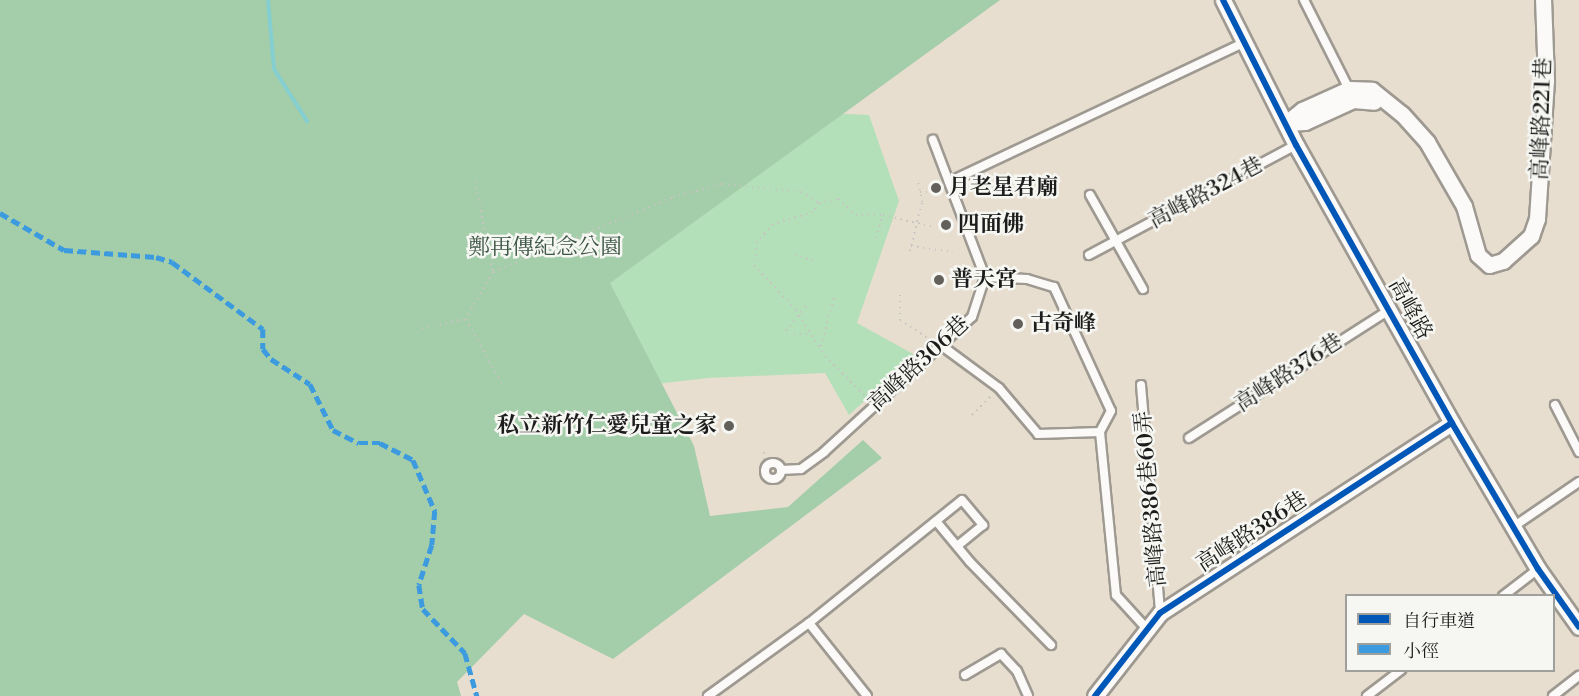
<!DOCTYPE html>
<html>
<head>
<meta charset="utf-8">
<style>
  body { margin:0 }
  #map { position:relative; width:1579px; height:696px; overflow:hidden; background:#e7ded0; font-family:"Libre Bodoni","Noto Serif TC",serif }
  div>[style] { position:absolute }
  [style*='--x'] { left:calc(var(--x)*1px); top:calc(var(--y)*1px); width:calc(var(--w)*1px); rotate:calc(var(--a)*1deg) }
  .green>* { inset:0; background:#b3e0b8 }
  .forest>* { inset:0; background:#a4cdaa }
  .stream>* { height:4px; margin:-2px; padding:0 2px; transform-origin:2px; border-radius:2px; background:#85cfd0 }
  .path>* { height:2px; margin-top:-1px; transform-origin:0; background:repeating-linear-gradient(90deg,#c6c4c1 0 1.5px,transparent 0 6px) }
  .roads { filter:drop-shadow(2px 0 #9e9991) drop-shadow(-2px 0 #9e9991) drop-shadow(0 2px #9e9991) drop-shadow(0 -2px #9e9991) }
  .lane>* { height:8px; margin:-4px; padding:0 4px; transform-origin:4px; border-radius:4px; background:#fbfaf8 }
  .lane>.ring { margin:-4px; padding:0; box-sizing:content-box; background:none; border:8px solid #fbfaf8; border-radius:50% }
  .street>* { height:15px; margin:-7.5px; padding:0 7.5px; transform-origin:7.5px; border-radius:7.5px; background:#fbfaf8 }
  .quiet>* { height:4.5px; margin-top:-2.25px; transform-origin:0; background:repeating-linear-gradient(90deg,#3c9bdf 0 9px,transparent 0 13.5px) }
  .cycleway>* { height:6px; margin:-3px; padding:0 3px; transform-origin:3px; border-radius:3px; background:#0057b8 }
  .dots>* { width:16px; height:16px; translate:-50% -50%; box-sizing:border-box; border:3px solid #f6f6f2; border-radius:50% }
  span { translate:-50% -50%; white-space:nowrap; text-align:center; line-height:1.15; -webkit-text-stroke:5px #f6f6f2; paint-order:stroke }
  .street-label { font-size:22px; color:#1c1c1c }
  .poi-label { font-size:22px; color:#1c1c1c; font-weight:700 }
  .left { translate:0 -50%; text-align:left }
  .right { translate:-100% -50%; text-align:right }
  .park-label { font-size:22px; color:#3d5745 }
  .legend { position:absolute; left:1345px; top:594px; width:210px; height:78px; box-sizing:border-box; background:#f6f6f2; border:2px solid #9f9f9c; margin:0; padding:8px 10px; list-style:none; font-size:18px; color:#1c1c1c }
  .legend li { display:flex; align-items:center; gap:12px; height:30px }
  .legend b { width:30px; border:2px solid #9f9f9c }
</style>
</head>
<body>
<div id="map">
  <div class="green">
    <i style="clip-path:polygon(522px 100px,869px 115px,899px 201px,857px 323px,915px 355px,849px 415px,825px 373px,708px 378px,439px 409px)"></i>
  </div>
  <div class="forest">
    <i style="clip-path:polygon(0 0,1000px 0,610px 283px,694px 446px,710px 516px,788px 507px,863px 440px,882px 458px,613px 659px,524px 614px,457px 682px,461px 696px,0 696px)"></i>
  </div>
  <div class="stream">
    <i style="--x:268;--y:0;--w:69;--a:85"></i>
    <i style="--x:274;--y:69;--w:62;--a:57.6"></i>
  </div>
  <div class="path">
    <i style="--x:475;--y:181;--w:93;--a:78.8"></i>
    <i style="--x:493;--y:272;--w:54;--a:119.9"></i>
    <i style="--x:466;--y:319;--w:73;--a:61.3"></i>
    <i style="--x:920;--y:192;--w:9;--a:0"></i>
    <i style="--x:819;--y:203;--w:19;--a:-12"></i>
    <i style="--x:838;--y:199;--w:24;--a:42"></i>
    <i style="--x:856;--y:215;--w:27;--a:0"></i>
    <i style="--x:876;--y:238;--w:24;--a:-73"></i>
    <i style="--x:883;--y:215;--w:52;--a:13.2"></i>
    <i style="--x:911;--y:246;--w:42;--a:8.1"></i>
    <i style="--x:910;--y:251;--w:50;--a:-76.2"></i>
    <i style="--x:922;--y:202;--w:20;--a:-101"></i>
    <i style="--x:795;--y:255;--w:19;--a:16"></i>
    <i style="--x:493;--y:272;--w:195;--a:-22.6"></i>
    <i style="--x:673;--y:197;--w:51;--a:-14.9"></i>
    <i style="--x:722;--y:184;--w:79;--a:5.8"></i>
    <i style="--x:801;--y:192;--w:21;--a:31"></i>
    <i style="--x:819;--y:203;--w:11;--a:124"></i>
    <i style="--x:813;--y:212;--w:42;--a:163.3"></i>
    <i style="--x:773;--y:224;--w:24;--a:132"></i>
    <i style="--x:757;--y:242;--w:23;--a:97"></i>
    <i style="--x:754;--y:265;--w:62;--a:47"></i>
    <i style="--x:796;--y:310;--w:54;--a:57.8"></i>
    <i style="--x:825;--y:356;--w:57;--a:45"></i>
    <i style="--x:900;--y:295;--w:25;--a:90"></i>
    <i style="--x:900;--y:320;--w:38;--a:33"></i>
    <i style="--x:422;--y:328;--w:45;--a:-11.6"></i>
    <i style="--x:786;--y:331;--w:33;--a:-51"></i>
    <i style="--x:794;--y:334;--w:17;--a:0"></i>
    <i style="--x:821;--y:346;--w:51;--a:-75.1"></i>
    <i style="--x:972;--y:415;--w:27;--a:-45"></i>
    <i style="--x:764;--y:452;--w:19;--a:87"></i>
  </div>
  <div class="roads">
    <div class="lane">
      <i style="--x:1304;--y:0;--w:100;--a:63.2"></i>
      <i style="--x:949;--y:182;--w:327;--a:-25.3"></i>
      <i style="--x:1090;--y:195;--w:108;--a:60.6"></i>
      <i style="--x:1089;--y:255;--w:234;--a:-28"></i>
      <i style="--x:985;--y:277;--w:42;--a:2.7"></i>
      <i style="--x:1027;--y:279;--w:28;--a:17"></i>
      <i style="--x:1054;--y:287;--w:136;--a:65.3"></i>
      <i style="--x:1111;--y:411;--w:24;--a:118"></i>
      <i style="--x:942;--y:346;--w:71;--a:36.4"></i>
      <i style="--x:999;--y:388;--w:60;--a:49.7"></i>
      <i style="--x:1038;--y:434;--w:62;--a:-1.8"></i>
      <i style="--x:1100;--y:432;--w:164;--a:84.4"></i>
      <i style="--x:1116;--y:595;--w:46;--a:47.6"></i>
      <i style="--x:1141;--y:385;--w:229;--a:85.2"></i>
      <i style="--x:1555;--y:405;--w:53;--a:62.9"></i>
      <i style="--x:1189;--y:438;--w:237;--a:-32.6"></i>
      <i class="ring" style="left:765px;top:463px;width:8px;height:8px"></i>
      <i style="--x:781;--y:470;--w:20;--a:-3"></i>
      <i style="--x:801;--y:469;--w:29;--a:-36"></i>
      <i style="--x:824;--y:452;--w:200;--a:-42.4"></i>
      <i style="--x:972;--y:317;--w:42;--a:-72"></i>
      <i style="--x:985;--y:277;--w:147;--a:-110.8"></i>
      <i style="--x:936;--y:521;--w:53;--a:50.3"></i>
      <i style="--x:970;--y:562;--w:116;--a:45.7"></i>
      <i style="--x:1513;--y:527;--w:80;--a:-34.3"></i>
      <i style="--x:1503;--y:596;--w:44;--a:-37.6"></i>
      <i style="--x:809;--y:623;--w:93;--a:51.5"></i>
      <i style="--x:965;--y:675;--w:42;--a:-30.3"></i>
      <i style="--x:1001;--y:654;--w:23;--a:47"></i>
      <i style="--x:1017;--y:671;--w:27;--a:66"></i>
      <i style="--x:708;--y:696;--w:125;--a:-35.9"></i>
      <i style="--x:809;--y:623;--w:196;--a:-38.8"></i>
      <i style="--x:962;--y:500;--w:33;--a:50"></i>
      <i style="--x:983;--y:525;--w:33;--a:141"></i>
      <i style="--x:1367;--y:696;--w:43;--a:-37.4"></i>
      <i style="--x:1553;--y:696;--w:33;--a:-38"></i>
    </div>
    <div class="street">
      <i style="--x:1223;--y:0;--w:162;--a:63.3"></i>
      <i style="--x:1296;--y:145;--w:319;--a:60.7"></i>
      <i style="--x:1452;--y:423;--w:169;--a:59.5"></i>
      <i style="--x:1538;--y:569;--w:71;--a:54.7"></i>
      <i style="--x:1286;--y:123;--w:21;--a:-39"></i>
      <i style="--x:1302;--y:110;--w:51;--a:-24.1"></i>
      <i style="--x:1349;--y:89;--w:23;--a:2"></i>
      <i style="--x:1372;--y:90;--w:38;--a:39"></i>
      <i style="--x:1402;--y:114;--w:38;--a:48"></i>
      <i style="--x:1427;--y:142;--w:74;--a:60"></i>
      <i style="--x:1464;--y:206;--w:51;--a:74.1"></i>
      <i style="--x:1478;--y:255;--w:15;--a:42"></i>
      <i style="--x:1489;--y:265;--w:15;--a:-16"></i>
      <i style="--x:1503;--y:261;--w:38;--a:-42"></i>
      <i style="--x:1531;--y:236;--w:18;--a:-71"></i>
      <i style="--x:1537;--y:219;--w:139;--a:-86.3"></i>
      <i style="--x:1546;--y:80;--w:80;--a:-92.1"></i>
      <i style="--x:1286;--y:123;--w:19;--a:-3"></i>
      <i style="--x:1305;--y:122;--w:53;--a:-24.6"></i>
      <i style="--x:1353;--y:100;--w:21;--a:5"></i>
      <i style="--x:1095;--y:696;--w:105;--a:-51.9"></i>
      <i style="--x:1160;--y:613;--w:348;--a:-33.1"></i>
    </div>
  </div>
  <div class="quiet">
    <i style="--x:0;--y:213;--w:74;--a:30"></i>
    <i style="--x:64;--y:250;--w:92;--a:4.4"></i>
    <i style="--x:156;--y:257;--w:17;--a:17"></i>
    <i style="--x:172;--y:262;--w:113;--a:36.4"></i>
    <i style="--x:263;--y:329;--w:20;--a:90"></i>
    <i style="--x:263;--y:349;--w:13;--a:51"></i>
    <i style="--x:271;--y:359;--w:46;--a:32.7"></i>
    <i style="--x:310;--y:384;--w:51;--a:63.4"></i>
    <i style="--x:333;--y:430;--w:29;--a:27"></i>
    <i style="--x:359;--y:443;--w:21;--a:0"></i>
    <i style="--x:380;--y:443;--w:37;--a:27"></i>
    <i style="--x:413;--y:460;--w:56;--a:66.7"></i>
    <i style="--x:435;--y:511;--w:34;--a:95"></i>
    <i style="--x:432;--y:545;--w:42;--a:108"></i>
    <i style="--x:419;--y:585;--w:24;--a:81"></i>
    <i style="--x:423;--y:609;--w:61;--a:46.3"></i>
    <i style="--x:465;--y:653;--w:45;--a:74.4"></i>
  </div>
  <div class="cycleway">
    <i style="--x:1223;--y:0;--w:162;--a:63.3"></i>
    <i style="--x:1296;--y:145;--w:319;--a:60.7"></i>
    <i style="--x:1452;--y:423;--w:169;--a:59.5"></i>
    <i style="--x:1538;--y:569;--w:71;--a:54.7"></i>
    <i style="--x:1095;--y:696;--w:105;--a:-51.9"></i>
    <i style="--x:1160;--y:613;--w:348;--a:-33.1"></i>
  </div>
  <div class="dots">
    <i style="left:936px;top:188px;background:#63605b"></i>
    <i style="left:946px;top:225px;background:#63605b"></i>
    <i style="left:939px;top:280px;background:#63605b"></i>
    <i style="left:1018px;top:324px;background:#63605b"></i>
    <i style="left:729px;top:426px;background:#63605b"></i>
  </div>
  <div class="street-label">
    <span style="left:1542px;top:119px;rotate:-88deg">高峰路221巷</span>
    <span style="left:1206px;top:193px;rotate:-28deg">高峰路324巷</span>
    <span style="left:1410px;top:309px;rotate:61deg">高峰路</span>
    <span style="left:919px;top:364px;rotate:-43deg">高峰路306巷</span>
    <span style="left:1289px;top:373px;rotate:-33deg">高峰路376巷</span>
    <span style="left:1151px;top:499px;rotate:-95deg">高峰路386巷60弄</span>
    <span style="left:1252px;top:532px;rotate:-33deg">高峰路386巷</span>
  </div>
  <div class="poi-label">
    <span class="left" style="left:948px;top:188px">月老星君廟</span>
    <span class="left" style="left:958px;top:225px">四面佛</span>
    <span class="left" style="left:951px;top:280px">普天宮</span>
    <span class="left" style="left:1030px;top:324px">古奇峰</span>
    <span class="right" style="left:717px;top:426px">私立新竹仁愛兒童之家</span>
  </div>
  <div class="park-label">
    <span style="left:545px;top:248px">鄭再傳紀念公園</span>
  </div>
  <ul class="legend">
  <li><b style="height:8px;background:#0057b8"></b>自行車道</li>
  <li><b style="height:8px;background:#3c9bdf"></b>小徑</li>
  </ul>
</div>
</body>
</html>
